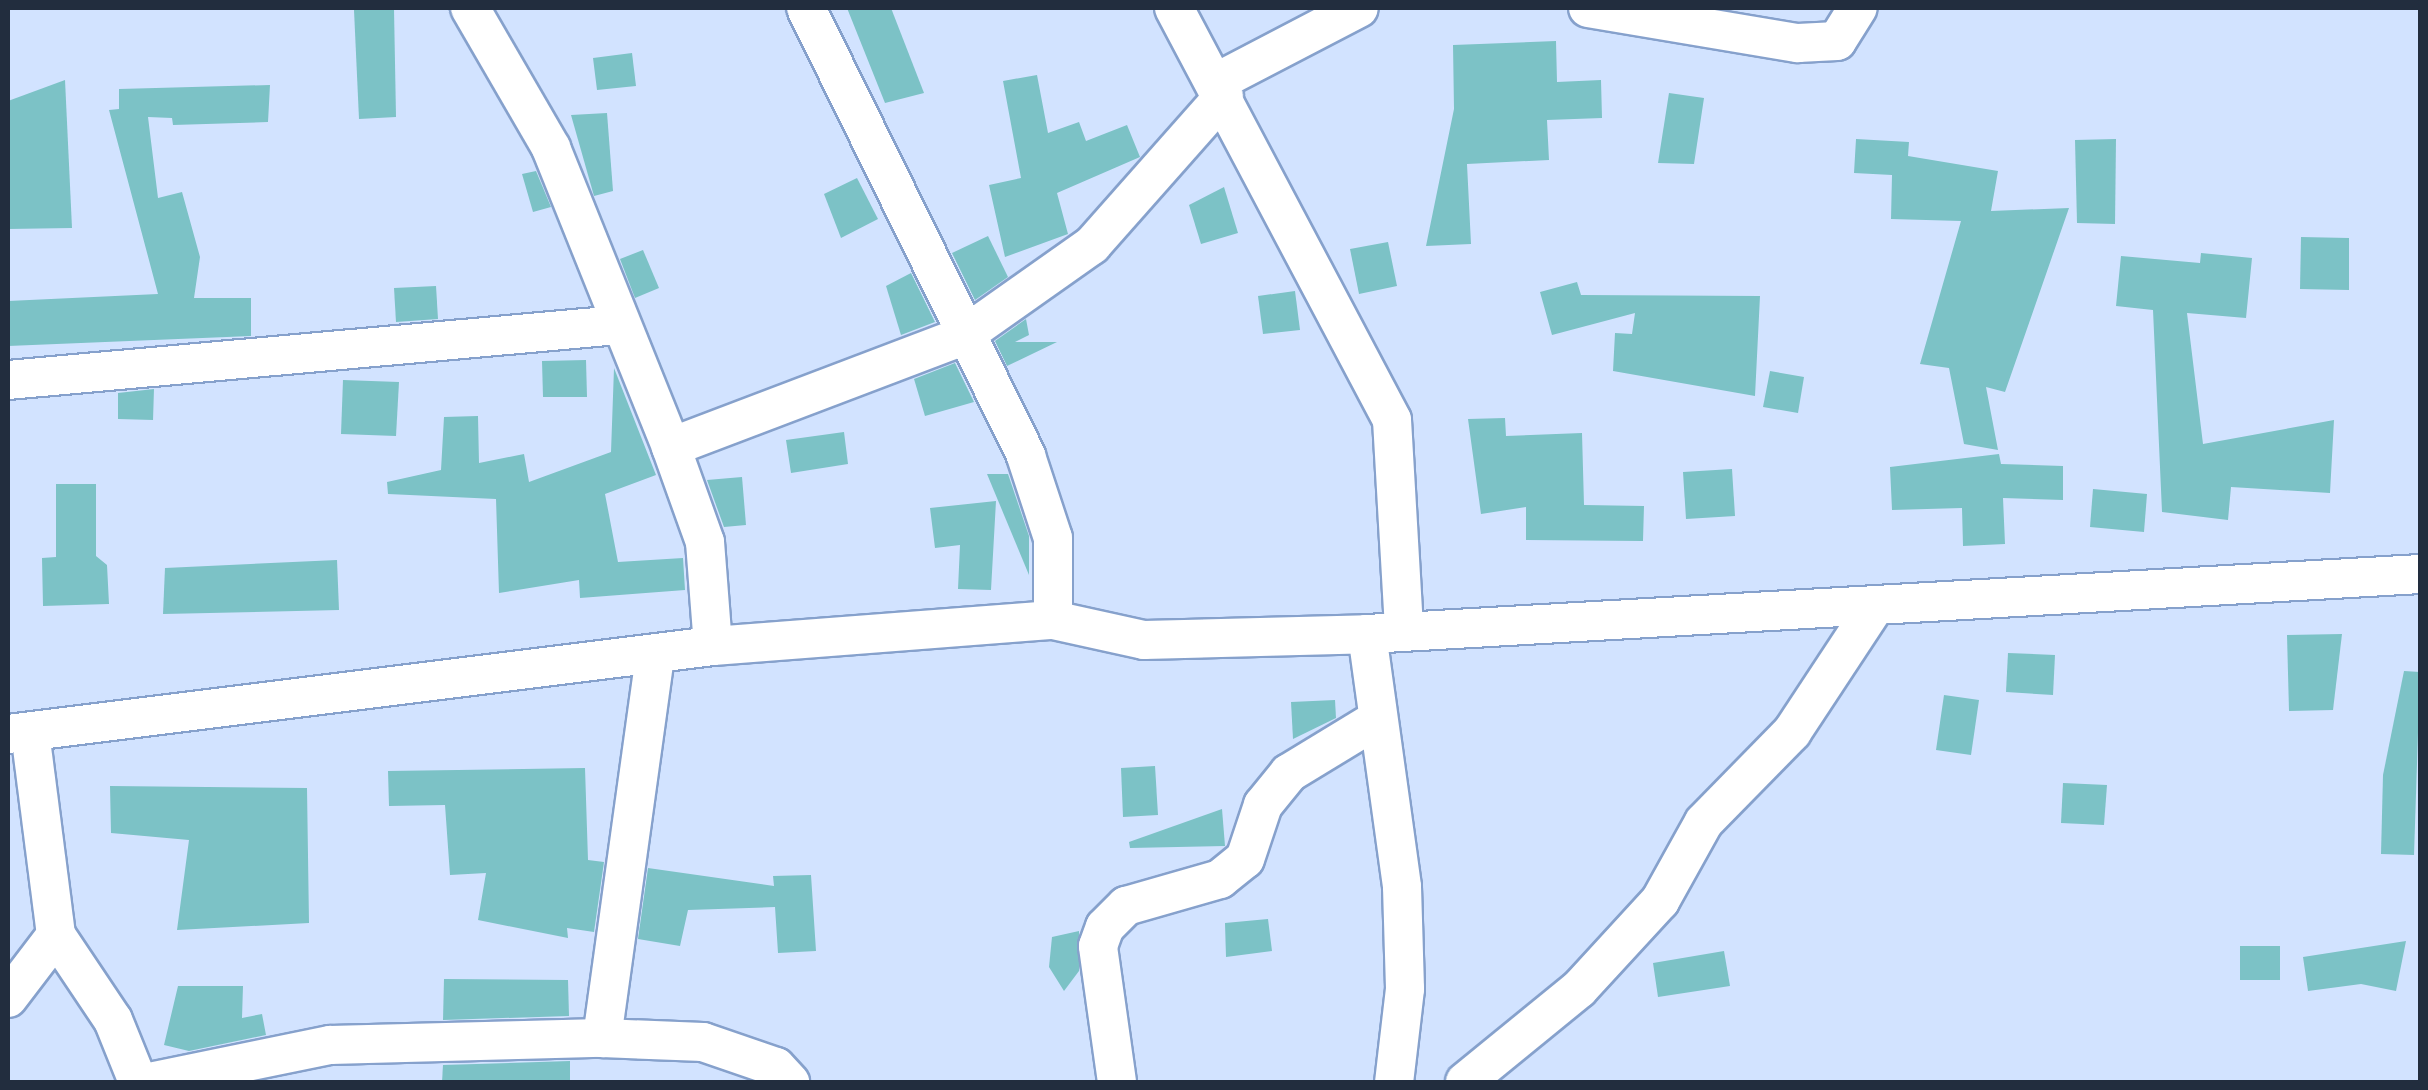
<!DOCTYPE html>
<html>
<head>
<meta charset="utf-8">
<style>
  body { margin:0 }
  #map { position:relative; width:2428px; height:1090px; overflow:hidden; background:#d2e3ff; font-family:"Space Grotesk",sans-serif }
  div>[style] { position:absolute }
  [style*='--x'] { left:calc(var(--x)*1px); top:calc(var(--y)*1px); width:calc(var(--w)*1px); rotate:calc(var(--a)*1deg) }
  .building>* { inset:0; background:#7cc2c6 }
  .roads { filter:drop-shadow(2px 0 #86a1cc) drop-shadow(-2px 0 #86a1cc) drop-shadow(0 2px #86a1cc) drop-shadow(0 -2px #86a1cc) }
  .street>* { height:38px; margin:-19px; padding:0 19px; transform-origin:19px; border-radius:19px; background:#fff }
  span { translate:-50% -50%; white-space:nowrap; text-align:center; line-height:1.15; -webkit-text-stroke:10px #fff; paint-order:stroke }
  .frame { position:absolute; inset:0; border:10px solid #222d3e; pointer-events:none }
</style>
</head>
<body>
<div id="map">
  <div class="building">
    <i style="clip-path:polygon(847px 8px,891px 8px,924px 93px,885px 103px)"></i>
    <i style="clip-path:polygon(394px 9px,396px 117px,359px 119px,354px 10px)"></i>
    <i style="clip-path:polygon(1556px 41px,1557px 82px,1601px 80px,1602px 118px,1547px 120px,1549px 160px,1467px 164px,1471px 244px,1426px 246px,1454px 109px,1453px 45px)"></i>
    <i style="clip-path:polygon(632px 53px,636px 86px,597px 90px,593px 58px)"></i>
    <i style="clip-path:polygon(1037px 75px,1048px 133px,1079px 122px,1086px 141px,1127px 125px,1140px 157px,1057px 193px,1068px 234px,1005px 257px,989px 185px,1021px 178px,1003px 81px)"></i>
    <i style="clip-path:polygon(65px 80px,72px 228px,8px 229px,8px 101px)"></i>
    <i style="clip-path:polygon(270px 85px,268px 122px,173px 125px,172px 118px,148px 117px,158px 198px,182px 192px,200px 257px,194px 298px,251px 298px,251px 336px,8px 346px,8px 301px,158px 294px,109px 110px,119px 109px,119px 89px)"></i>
    <i style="clip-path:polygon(1669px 93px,1704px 98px,1694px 164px,1658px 163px)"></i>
    <i style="clip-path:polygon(607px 113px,613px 191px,594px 196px,571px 115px)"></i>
    <i style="clip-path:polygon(1856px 139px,1909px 142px,1908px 156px,1998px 171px,1991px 211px,2069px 208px,2005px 392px,1986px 387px,1998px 450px,1964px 444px,1949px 368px,1920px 364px,1961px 221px,1891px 219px,1892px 175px,1854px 173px)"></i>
    <i style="clip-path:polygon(2116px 139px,2115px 224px,2077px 223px,2075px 140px)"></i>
    <i style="clip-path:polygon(536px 171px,551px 207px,533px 212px,522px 174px)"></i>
    <i style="clip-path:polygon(857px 178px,878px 219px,841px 238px,824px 194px)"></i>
    <i style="clip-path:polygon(1224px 187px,1238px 233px,1201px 244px,1189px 205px)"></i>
    <i style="clip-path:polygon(988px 236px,1008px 277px,975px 300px,952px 253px)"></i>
    <i style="clip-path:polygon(2301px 237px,2349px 238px,2349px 290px,2300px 289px)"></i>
    <i style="clip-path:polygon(1388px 242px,1397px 286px,1359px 294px,1350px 249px)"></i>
    <i style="clip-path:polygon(643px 250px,659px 288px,635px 298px,620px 259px)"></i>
    <i style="clip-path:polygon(2201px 253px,2252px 258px,2246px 318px,2187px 313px,2203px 444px,2334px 420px,2330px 493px,2231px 487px,2228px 520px,2162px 512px,2153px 310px,2116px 306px,2121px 256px,2200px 263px)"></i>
    <i style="clip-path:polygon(911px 273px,935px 322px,901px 335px,886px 286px)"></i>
    <i style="clip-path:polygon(1577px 282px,1581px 295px,1760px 296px,1755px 396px,1613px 371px,1615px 333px,1632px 334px,1635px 313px,1552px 335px,1540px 292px)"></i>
    <i style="clip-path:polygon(436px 286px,438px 319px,396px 322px,394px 288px)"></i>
    <i style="clip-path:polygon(1295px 291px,1300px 330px,1263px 334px,1258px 296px)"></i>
    <i style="clip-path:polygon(1026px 319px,1029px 335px,1015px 342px,1057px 342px,1007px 366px,995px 341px)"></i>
    <i style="clip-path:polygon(586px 360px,587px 397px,543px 397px,542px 361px)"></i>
    <i style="clip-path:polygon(955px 363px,974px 402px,925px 416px,914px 379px)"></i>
    <i style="clip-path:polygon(614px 368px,656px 475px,605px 494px,618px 562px,683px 558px,685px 590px,580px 598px,579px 580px,499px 593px,496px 499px,388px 494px,387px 482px,441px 470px,444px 417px,478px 416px,479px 463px,524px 454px,529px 482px,611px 452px)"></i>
    <i style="clip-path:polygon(1770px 371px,1804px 377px,1798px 413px,1763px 407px)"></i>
    <i style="clip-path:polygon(343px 380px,399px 382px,396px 436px,341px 434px)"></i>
    <i style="clip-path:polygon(154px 389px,153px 420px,118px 419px,118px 393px)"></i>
    <i style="clip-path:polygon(1505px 418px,1506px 436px,1582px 433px,1584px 505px,1644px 506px,1643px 541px,1526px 540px,1526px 507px,1481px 514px,1468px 419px)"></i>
    <i style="clip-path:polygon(844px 432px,848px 464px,791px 473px,786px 440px)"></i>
    <i style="clip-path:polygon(1999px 454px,2001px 464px,2063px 466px,2063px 500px,2003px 498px,2005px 544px,1963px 546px,1962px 508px,1892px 510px,1890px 467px)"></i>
    <i style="clip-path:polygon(1732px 469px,1735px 516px,1686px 519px,1683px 472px)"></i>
    <i style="clip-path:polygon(987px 474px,1008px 474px,1029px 536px,1029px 575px)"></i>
    <i style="clip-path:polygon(742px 477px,746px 525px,724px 527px,707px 480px)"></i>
    <i style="clip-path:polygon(56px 484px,96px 484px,96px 556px,107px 565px,109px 604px,43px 606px,42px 558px,56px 557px)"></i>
    <i style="clip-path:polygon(2093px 489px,2147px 494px,2144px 532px,2090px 527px)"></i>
    <i style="clip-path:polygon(996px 501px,991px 590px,958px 589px,960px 545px,935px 548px,930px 508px)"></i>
    <i style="clip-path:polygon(337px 560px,339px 610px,163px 614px,165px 568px)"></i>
    <i style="clip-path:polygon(2342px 634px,2333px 710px,2289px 711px,2287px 635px)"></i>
    <i style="clip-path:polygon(2008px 653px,2055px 655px,2053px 695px,2006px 692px)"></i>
    <i style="clip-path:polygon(2404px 671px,2420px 672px,2414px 855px,2381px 854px,2383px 775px)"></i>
    <i style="clip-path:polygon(1944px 695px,1979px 700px,1971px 755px,1936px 750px)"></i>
    <i style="clip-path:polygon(1335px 700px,1336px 718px,1293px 739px,1291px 702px)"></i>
    <i style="clip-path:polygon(1155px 766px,1158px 815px,1123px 817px,1121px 768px)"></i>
    <i style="clip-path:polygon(585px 768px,588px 860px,604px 862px,594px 932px,567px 928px,568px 938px,478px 920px,486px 873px,450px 875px,445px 805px,389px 806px,388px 771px)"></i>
    <i style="clip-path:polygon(2063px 783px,2107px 785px,2104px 825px,2061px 823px)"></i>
    <i style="clip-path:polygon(110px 786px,307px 788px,309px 923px,177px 930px,189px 840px,111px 833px)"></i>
    <i style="clip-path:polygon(1222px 809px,1225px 846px,1130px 848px,1129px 842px)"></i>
    <i style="clip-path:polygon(648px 868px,774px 886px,773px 876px,811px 875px,816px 951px,778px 953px,775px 907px,688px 910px,680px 946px,638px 939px)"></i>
    <i style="clip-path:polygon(1268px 919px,1272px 951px,1226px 957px,1225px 923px)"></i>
    <i style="clip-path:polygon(1079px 931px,1079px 971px,1064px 991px,1049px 967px,1052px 937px)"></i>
    <i style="clip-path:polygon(2406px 941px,2396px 991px,2361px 984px,2308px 991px,2303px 957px)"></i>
    <i style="clip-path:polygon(2240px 946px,2280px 946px,2280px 980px,2240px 980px)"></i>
    <i style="clip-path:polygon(1724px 951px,1730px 986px,1658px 997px,1653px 963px)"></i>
    <i style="clip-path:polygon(444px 979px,568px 980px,569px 1016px,443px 1020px)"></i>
    <i style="clip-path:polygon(178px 986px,243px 986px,242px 1018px,262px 1014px,266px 1035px,189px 1051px,164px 1045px)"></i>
    <i style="clip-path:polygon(570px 1061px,570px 1082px,442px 1082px,443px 1065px)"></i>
  </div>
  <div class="roads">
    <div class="street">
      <i style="--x:470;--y:8;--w:162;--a:59.9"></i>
      <i style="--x:551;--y:148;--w:322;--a:68.1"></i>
      <i style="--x:671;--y:447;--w:101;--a:70.3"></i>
      <i style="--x:705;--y:542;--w:104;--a:85.6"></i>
      <i style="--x:806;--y:8;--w:499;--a:63.8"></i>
      <i style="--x:1026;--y:456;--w:86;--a:71.8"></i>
      <i style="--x:1053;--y:538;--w:82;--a:90"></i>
      <i style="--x:1174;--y:8;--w:466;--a:62.1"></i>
      <i style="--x:1392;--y:420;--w:207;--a:86.7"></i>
      <i style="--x:1588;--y:8;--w:213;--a:9.5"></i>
      <i style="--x:1798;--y:43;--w:39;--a:-3"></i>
      <i style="--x:1837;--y:41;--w:39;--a:-58"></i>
      <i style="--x:1215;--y:83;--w:162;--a:-27.5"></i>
      <i style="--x:8;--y:380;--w:612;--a:-5.15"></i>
      <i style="--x:671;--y:447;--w:312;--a:-20.8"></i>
      <i style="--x:963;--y:336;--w:158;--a:-35.2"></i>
      <i style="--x:1092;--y:245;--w:199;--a:-48.5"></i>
      <i style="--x:1367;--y:634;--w:255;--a:82.1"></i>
      <i style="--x:1402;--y:887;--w:102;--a:88.3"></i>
      <i style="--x:1405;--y:989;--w:94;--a:96.7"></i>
      <i style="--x:30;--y:732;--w:205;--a:82.7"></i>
      <i style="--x:56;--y:935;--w:102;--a:56.2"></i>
      <i style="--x:113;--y:1020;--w:67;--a:68"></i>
      <i style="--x:8;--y:734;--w:710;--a:-7.12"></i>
      <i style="--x:713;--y:646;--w:341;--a:-4.4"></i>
      <i style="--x:1053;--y:620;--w:93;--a:12.4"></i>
      <i style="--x:1144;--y:640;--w:223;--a:-1.5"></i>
      <i style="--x:1367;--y:634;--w:1055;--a:-3.26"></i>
      <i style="--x:8;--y:998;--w:79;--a:-52.7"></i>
      <i style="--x:602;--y:1038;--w:388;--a:-82.1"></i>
      <i style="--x:149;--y:1082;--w:185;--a:-11.6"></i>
      <i style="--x:330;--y:1045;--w:272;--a:-1.5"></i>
      <i style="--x:602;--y:1038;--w:101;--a:2.3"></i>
      <i style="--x:703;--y:1042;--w:77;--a:18.9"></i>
      <i style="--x:776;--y:1067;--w:21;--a:47"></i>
      <i style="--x:1117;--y:1082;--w:137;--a:-98"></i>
      <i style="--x:1098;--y:946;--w:20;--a:-70"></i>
      <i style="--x:1105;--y:927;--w:30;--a:-45"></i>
      <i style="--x:1126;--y:906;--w:98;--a:-16"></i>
      <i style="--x:1220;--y:879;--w:32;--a:-39"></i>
      <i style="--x:1245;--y:859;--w:57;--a:-71.6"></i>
      <i style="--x:1263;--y:805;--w:41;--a:-50.9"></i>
      <i style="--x:1289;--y:773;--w:102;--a:-31.3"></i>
      <i style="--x:1465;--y:1082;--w:147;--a:-39.2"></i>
      <i style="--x:1579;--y:989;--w:120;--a:-47.4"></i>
      <i style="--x:1660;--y:901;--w:90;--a:-60.9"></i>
      <i style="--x:1704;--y:822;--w:126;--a:-45.6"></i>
      <i style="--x:1792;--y:732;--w:147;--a:-56.6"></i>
    </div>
  </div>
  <div class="frame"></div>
</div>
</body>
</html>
